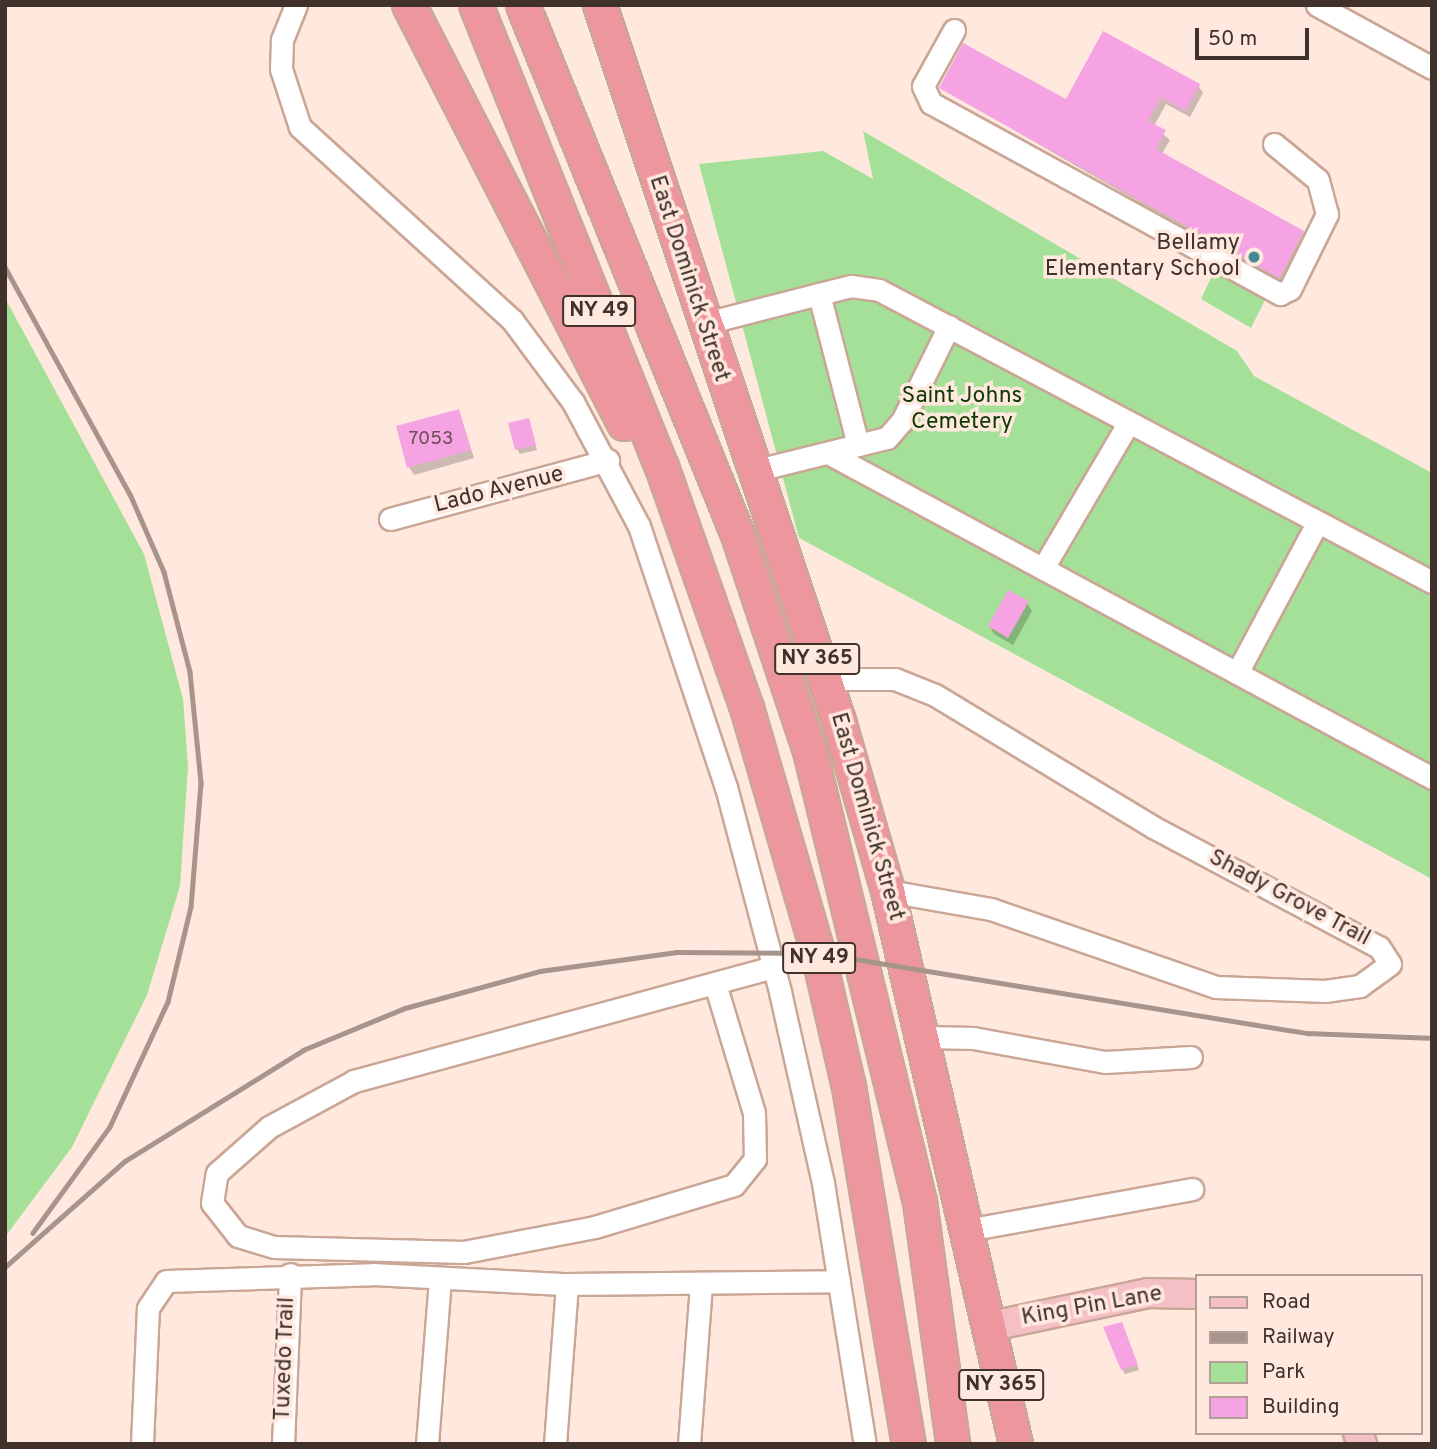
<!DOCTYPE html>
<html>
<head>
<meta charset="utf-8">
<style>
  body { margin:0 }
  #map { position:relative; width:1437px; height:1449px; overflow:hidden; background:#ffe8de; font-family:Overpass,sans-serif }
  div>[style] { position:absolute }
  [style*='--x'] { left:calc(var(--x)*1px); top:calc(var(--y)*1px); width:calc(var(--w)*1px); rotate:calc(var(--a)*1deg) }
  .green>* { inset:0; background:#a5e098 }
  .shadow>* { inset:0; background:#0003 }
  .building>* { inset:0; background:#f6a3e3 }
  .roads { filter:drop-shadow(2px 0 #caa696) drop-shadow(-2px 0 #caa696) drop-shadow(0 2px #caa696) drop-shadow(0 -2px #caa696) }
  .minor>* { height:21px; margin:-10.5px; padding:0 10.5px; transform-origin:10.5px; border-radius:10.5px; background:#fff }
  .major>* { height:28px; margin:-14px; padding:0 14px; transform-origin:14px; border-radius:14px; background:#f4c0c5 }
  .highway>* { height:32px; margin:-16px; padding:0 16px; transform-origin:16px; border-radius:16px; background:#ed969e }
  .rail>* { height:4.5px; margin:-2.25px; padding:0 2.25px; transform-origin:2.25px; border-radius:2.25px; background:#a7948b }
  .dots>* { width:19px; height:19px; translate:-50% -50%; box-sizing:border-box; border:4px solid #ffe8de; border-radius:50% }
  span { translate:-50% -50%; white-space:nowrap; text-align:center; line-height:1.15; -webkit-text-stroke:7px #ffe8de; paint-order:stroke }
  .number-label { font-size:19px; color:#6e4e58 }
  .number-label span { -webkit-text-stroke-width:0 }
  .shield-label span { padding:2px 5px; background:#ffe8de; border:2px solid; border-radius:5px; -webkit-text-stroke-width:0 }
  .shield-label { font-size:21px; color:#40312a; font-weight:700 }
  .poi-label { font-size:23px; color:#40312a }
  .right { translate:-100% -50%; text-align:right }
  .street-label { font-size:23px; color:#40312a }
  .park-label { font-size:23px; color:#0e3902 }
  .frame { position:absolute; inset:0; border:7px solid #40312a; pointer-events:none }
  .legend { position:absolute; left:1195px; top:1274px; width:228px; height:161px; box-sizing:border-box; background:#ffe8de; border:2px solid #b39f96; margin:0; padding:9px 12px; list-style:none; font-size:21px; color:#40312a }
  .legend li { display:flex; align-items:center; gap:14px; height:35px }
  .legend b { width:35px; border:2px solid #b39f96 }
  .scale { position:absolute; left:1195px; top:28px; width:114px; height:32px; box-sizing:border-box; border:4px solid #40312a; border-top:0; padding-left:9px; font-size:21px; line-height:24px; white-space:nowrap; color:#40312a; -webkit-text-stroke:5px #ffe8de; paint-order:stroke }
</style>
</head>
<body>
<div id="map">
  <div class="green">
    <i style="clip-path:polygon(863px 131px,1237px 351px,1254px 376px,1432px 473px,1432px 879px,799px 538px,699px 164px,823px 151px,873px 179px)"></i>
    <i style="clip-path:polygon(1216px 267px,1267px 296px,1251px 328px,1201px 299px)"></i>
    <i style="clip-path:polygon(5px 298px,144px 554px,183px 699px,188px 767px,180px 886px,147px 995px,72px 1147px,5px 1237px)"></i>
  </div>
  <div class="shadow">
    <i style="clip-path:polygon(1198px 85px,1203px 93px,1190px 117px,1166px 104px,1154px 126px,1170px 140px,1162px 154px,1303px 232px,1307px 240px,1283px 285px,941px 88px,1066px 102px)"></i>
    <i style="clip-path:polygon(459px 411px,474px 458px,414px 475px,409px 467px)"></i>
    <i style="clip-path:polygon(529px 420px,537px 450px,520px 454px,517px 449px)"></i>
    <i style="clip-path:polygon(1027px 603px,1032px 611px,1013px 645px,994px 634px,990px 626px)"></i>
    <i style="clip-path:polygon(1124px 1329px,1139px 1370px,1125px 1374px,1122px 1369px)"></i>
  </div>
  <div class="building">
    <i style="clip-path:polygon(1103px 31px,1200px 84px,1185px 111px,1161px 97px,1148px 121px,1166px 130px,1156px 149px,1304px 231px,1279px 278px,939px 88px,963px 43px,1066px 99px)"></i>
    <i style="clip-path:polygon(459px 409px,471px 450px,407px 468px,396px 426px)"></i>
    <i style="clip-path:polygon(529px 418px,536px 445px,515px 450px,508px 423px)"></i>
    <i style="clip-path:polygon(1008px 590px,1029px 601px,1008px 638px,988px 626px)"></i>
    <i style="clip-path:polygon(1122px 1322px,1138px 1365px,1121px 1370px,1103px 1327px)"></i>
  </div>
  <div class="roads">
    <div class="minor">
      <i style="--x:296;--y:5;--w:38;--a:112"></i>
      <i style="--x:282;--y:40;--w:29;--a:92"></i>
      <i style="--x:281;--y:69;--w:61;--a:71.9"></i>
      <i style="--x:300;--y:127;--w:287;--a:42.3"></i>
      <i style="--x:512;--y:320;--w:102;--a:53.4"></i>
      <i style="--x:573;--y:402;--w:140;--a:62"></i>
      <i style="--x:639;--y:526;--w:275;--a:71.6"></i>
      <i style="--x:726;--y:787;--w:212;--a:75.2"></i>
      <i style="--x:780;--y:992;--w:196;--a:77.3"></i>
      <i style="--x:823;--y:1183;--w:264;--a:80.9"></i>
      <i style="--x:1317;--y:5;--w:131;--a:28.7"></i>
      <i style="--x:954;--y:30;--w:64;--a:119"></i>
      <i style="--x:923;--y:86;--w:19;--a:65"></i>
      <i style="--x:931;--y:103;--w:398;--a:28.7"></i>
      <i style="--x:1280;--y:294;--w:11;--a:-27"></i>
      <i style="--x:1290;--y:289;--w:84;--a:-63.7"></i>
      <i style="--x:1327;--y:214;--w:35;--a:-105"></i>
      <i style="--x:1318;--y:180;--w:57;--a:-140.7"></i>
      <i style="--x:819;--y:294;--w:33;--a:-14"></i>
      <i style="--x:851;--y:286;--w:28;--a:8"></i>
      <i style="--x:879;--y:290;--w:625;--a:27.84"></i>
      <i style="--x:702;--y:324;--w:121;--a:-14.4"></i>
      <i style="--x:819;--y:294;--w:156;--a:75.5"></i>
      <i style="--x:858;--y:445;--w:108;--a:166.1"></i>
      <i style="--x:858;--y:445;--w:30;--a:-14"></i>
      <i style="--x:887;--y:438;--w:23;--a:-49"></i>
      <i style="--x:902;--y:421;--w:106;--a:-63.7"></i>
      <i style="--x:828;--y:453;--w:686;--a:28.28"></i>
      <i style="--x:390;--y:519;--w:226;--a:-15.1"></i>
      <i style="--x:1043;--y:568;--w:169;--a:-59.5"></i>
      <i style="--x:1237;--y:673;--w:170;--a:-61.9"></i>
      <i style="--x:824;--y:679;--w:71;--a:0"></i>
      <i style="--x:895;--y:679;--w:43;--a:21.8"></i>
      <i style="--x:935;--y:695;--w:255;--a:31.2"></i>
      <i style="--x:1153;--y:827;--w:256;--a:28"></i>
      <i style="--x:1379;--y:947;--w:20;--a:57"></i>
      <i style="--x:1390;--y:964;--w:37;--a:144"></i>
      <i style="--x:1360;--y:986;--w:34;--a:172"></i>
      <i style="--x:1326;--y:991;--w:110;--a:-177.9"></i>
      <i style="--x:1216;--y:987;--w:238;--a:-160.9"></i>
      <i style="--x:991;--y:909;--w:105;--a:-170.1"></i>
      <i style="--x:716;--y:987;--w:132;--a:73.2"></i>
      <i style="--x:754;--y:1113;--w:46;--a:88.8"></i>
      <i style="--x:755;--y:1159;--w:33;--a:129"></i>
      <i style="--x:734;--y:1185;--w:145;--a:163.2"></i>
      <i style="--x:595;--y:1227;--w:133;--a:169.2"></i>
      <i style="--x:464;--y:1252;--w:190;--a:-178.5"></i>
      <i style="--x:274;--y:1247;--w:38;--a:-163"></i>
      <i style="--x:238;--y:1236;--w:42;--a:-128.2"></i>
      <i style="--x:212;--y:1203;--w:30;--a:-81"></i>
      <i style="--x:217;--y:1173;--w:69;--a:-41.5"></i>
      <i style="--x:269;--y:1127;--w:97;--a:-28.4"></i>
      <i style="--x:354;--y:1081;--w:434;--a:-15.2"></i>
      <i style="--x:926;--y:1037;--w:47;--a:1.2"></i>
      <i style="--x:973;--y:1038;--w:134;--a:10.3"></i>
      <i style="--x:1105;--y:1062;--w:86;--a:-3.3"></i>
      <i style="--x:967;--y:1230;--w:229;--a:-10.3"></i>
      <i style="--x:142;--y:1444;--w:136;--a:-87.5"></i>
      <i style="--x:148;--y:1308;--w:32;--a:-56"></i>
      <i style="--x:166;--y:1281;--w:207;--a:-1.9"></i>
      <i style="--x:373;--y:1274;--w:194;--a:3"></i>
      <i style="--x:567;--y:1284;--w:272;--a:-0.6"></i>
      <i style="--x:283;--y:1444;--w:170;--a:-87.6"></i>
      <i style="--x:427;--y:1444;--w:166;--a:-85.5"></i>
      <i style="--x:555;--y:1444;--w:160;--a:-85.7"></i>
      <i style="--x:689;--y:1444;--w:160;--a:-85.7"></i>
    </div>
    <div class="major">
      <i style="--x:987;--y:1327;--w:165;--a:-11.9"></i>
      <i style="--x:1148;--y:1293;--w:49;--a:1.2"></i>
      <i style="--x:1358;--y:1433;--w:12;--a:70"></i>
    </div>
    <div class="highway">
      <i style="--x:409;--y:5;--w:471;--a:62.8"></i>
      <i style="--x:476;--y:5;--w:498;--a:68.1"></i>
      <i style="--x:662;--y:467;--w:256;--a:70.6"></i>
      <i style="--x:747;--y:708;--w:255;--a:73.8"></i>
      <i style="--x:818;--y:953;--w:138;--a:77"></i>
      <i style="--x:849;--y:1087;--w:362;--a:80.5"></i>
      <i style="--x:523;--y:5;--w:572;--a:67.92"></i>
      <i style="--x:738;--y:535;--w:228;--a:71.6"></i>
      <i style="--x:810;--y:751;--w:464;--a:76.3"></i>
      <i style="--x:920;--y:1202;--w:244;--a:82.2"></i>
      <i style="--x:600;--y:5;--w:755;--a:71.54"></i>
      <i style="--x:839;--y:721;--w:177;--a:73.9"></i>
      <i style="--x:888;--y:891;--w:568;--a:76.97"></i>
    </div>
  </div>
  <div class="rail">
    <i style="--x:5;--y:267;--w:259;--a:61.2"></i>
    <i style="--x:130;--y:494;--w:85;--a:66.4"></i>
    <i style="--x:164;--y:572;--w:103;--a:75.4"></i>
    <i style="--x:190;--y:672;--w:112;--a:84.3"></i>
    <i style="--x:201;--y:783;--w:124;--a:94.6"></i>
    <i style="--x:191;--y:907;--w:98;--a:103.6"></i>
    <i style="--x:168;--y:1002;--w:138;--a:114.9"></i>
    <i style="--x:110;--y:1127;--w:131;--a:126"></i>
    <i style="--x:5;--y:1267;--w:160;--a:-41.5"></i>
    <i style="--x:125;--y:1161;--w:210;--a:-31.9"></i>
    <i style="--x:303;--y:1050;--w:110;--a:-22.4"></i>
    <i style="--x:405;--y:1008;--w:140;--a:-15.3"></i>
    <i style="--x:540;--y:971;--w:138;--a:-7.9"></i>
    <i style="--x:677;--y:952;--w:141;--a:0.4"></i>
    <i style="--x:818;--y:953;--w:497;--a:9.3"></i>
    <i style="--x:1309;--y:1033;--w:123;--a:2.3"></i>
  </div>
  <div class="dots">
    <i style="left:1254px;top:257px;background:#458997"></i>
  </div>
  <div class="number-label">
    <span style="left:431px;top:440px">7053</span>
  </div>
  <div class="shield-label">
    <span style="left:599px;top:311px">NY 49</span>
    <span style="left:817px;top:659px">NY 365</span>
    <span style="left:819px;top:958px">NY 49</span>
    <span style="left:1001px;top:1385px">NY 365</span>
  </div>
  <div class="poi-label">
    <span class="right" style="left:1240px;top:257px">Bellamy<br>Elementary School</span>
  </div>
  <div class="street-label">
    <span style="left:688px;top:279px;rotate:72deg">East Dominick Street</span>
    <span style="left:499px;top:491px;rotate:-14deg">Lado Avenue</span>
    <span style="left:866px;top:817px;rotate:74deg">East Dominick Street</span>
    <span style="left:1289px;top:899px;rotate:28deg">Shady Grove Trail</span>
    <span style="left:1092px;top:1307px;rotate:-10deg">King Pin Lane</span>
    <span style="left:286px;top:1359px;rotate:-88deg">Tuxedo Trail</span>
  </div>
  <div class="park-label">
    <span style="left:962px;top:410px">Saint Johns<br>Cemetery</span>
  </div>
  <div class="frame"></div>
  <ul class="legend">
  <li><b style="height:9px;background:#f4c0c5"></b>Road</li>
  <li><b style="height:9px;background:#a7948b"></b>Railway</li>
  <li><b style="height:19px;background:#a5e098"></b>Park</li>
  <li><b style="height:19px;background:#f6a3e3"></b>Building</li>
  </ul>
  <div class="scale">50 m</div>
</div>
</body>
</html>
